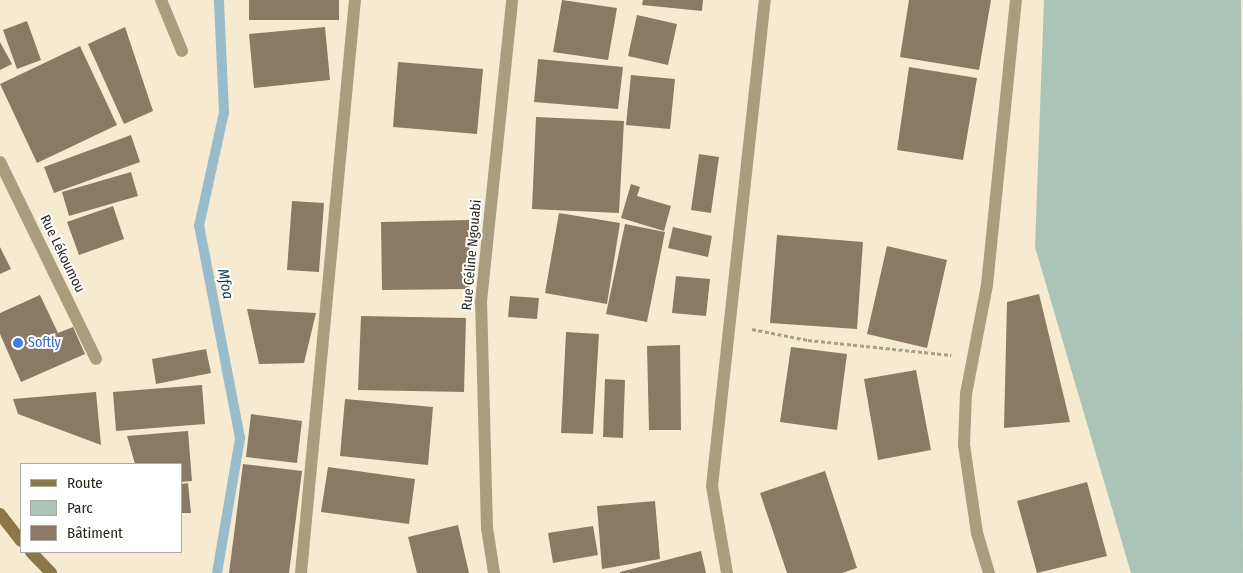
<!DOCTYPE html>
<html>
<head>
<meta charset="utf-8">
<style>
  body { margin:0 }
  #map { position:relative; width:1243px; height:573px; overflow:hidden; background:#f6ebd0; font-family:"Fira Sans Condensed",sans-serif }
  div>[style] { position:absolute }
  [style*='--x'] { left:calc(var(--x)*1px); top:calc(var(--y)*1px); width:calc(var(--w)*1px); rotate:calc(var(--a)*1deg) }
  .green>* { inset:0; background:#aac5b7 }
  .stream>* { height:10px; margin:-5px; padding:0 5px; transform-origin:5px; border-radius:5px; background:#99bcca }
  .building>* { inset:0; background:#8a7a65 }
  .path>* { height:3px; margin-top:-1.5px; transform-origin:0; background:repeating-linear-gradient(90deg,#a79f8a 0 4px,transparent 0 6.5px) }
  .minor>* { height:12px; margin:-6px; padding:0 6px; transform-origin:6px; border-radius:6px; background:#aa9d7e }
  .secondary>* { height:12px; margin:-6px; padding:0 6px; transform-origin:6px; border-radius:6px; background:#8b7748 }
  .dots>* { width:14px; height:14px; translate:-50% -50%; box-sizing:border-box; border:2px solid #fff; border-radius:50% }
  span { translate:-50% -50%; white-space:nowrap; text-align:center; line-height:1.15; -webkit-text-stroke:4px #fff; paint-order:stroke }
  .street-label { font-size:14px; color:#2b271d }
  .shop-label { font-size:14px; color:#366cbe }
  .left { translate:0 -50%; text-align:left }
  .water-label { font-size:15px; color:#0e3f50; font-style:italic }
  .legend { position:absolute; left:20px; top:463px; width:162px; height:90px; box-sizing:border-box; background:#fff; border:1px solid #aaa9a5; margin:0; padding:6px 9px; list-style:none; font-size:15px; color:#2b271d }
  .legend li { display:flex; align-items:center; gap:10px; height:25px }
  .legend b { width:25px; border:1px solid #aaa9a5 }
</style>
</head>
<body>
<div id="map">
  <div class="green">
    <i style="clip-path:polygon(1044px 0,1241px 0,1243px 573px,1131px 573px,1035px 247px)"></i>
  </div>
  <div class="stream">
    <i style="--x:217;--y:573;--w:137;--a:-80.3"></i>
    <i style="--x:240;--y:438;--w:216;--a:-100.9"></i>
    <i style="--x:199;--y:226;--w:117;--a:-77.6"></i>
    <i style="--x:224;--y:112;--w:112;--a:-92.6"></i>
  </div>
  <div class="building">
    <i style="clip-path:polygon(249px 0,339px 0,339px 20px,249px 20px)"></i>
    <i style="clip-path:polygon(562px 0,617px 8px,608px 60px,553px 52px)"></i>
    <i style="clip-path:polygon(643px 0,703px 0,702px 11px,642px 5px)"></i>
    <i style="clip-path:polygon(909px 0,991px 0,979px 70px,900px 57px)"></i>
    <i style="clip-path:polygon(637px 15px,677px 24px,668px 65px,628px 56px)"></i>
    <i style="clip-path:polygon(27px 21px,41px 60px,17px 69px,3px 30px)"></i>
    <i style="clip-path:polygon(125px 27px,153px 111px,124px 124px,88px 44px)"></i>
    <i style="clip-path:polygon(325px 27px,330px 80px,254px 88px,249px 34px)"></i>
    <i style="clip-path:polygon(0 42px,12px 64px,0 70px)"></i>
    <i style="clip-path:polygon(80px 46px,117px 125px,37px 163px,0 84px)"></i>
    <i style="clip-path:polygon(538px 59px,623px 67px,618px 109px,534px 102px)"></i>
    <i style="clip-path:polygon(398px 62px,483px 69px,477px 134px,393px 127px)"></i>
    <i style="clip-path:polygon(909px 67px,977px 78px,963px 160px,897px 150px)"></i>
    <i style="clip-path:polygon(631px 75px,675px 79px,670px 129px,626px 125px)"></i>
    <i style="clip-path:polygon(536px 117px,624px 121px,619px 213px,532px 209px)"></i>
    <i style="clip-path:polygon(131px 135px,140px 162px,54px 193px,44px 167px)"></i>
    <i style="clip-path:polygon(699px 154px,719px 157px,711px 213px,691px 210px)"></i>
    <i style="clip-path:polygon(131px 172px,138px 196px,69px 216px,62px 192px)"></i>
    <i style="clip-path:polygon(631px 184px,640px 187px,637px 196px,671px 206px,664px 231px,621px 218px)"></i>
    <i style="clip-path:polygon(292px 201px,324px 203px,319px 272px,287px 270px)"></i>
    <i style="clip-path:polygon(113px 206px,124px 239px,79px 255px,67px 222px)"></i>
    <i style="clip-path:polygon(559px 213px,620px 223px,607px 304px,545px 293px)"></i>
    <i style="clip-path:polygon(469px 220px,470px 289px,382px 290px,381px 222px)"></i>
    <i style="clip-path:polygon(625px 224px,665px 232px,647px 322px,606px 314px)"></i>
    <i style="clip-path:polygon(673px 227px,712px 236px,708px 257px,668px 248px)"></i>
    <i style="clip-path:polygon(777px 235px,863px 242px,857px 329px,770px 323px)"></i>
    <i style="clip-path:polygon(887px 246px,947px 260px,927px 348px,867px 334px)"></i>
    <i style="clip-path:polygon(0 247px,11px 269px,0 274px)"></i>
    <i style="clip-path:polygon(676px 276px,710px 279px,706px 316px,672px 313px)"></i>
    <i style="clip-path:polygon(1039px 294px,1070px 422px,1004px 428px,1007px 302px)"></i>
    <i style="clip-path:polygon(40px 295px,58px 333px,73px 327px,85px 354px,21px 382px,0 334px,0 313px)"></i>
    <i style="clip-path:polygon(510px 296px,539px 298px,537px 319px,508px 317px)"></i>
    <i style="clip-path:polygon(247px 309px,316px 313px,304px 363px,259px 364px)"></i>
    <i style="clip-path:polygon(361px 316px,466px 318px,464px 392px,358px 390px)"></i>
    <i style="clip-path:polygon(566px 332px,599px 334px,593px 434px,561px 433px)"></i>
    <i style="clip-path:polygon(680px 345px,681px 430px,649px 430px,647px 346px)"></i>
    <i style="clip-path:polygon(791px 347px,847px 354px,837px 430px,780px 422px)"></i>
    <i style="clip-path:polygon(206px 349px,211px 373px,156px 384px,152px 359px)"></i>
    <i style="clip-path:polygon(916px 370px,931px 450px,878px 460px,864px 379px)"></i>
    <i style="clip-path:polygon(605px 379px,625px 380px,623px 438px,603px 437px)"></i>
    <i style="clip-path:polygon(202px 385px,205px 424px,116px 431px,113px 392px)"></i>
    <i style="clip-path:polygon(96px 392px,101px 445px,18px 414px,13px 399px)"></i>
    <i style="clip-path:polygon(345px 399px,433px 407px,428px 465px,340px 456px)"></i>
    <i style="clip-path:polygon(251px 414px,302px 421px,297px 463px,246px 457px)"></i>
    <i style="clip-path:polygon(188px 431px,192px 481px,181px 482px,181px 464px,135px 464px,127px 436px)"></i>
    <i style="clip-path:polygon(243px 464px,302px 471px,289px 573px,229px 573px)"></i>
    <i style="clip-path:polygon(328px 467px,415px 479px,409px 524px,321px 512px)"></i>
    <i style="clip-path:polygon(825px 471px,857px 568px,842px 573px,787px 573px,760px 493px)"></i>
    <i style="clip-path:polygon(1087px 482px,1107px 556px,1037px 573px,1017px 501px)"></i>
    <i style="clip-path:polygon(188px 483px,191px 513px,181px 513px,181px 484px)"></i>
    <i style="clip-path:polygon(655px 501px,660px 559px,602px 569px,597px 506px)"></i>
    <i style="clip-path:polygon(458px 525px,469px 573px,417px 573px,408px 537px)"></i>
    <i style="clip-path:polygon(593px 526px,598px 555px,553px 563px,548px 533px)"></i>
    <i style="clip-path:polygon(701px 551px,706px 573px,620px 573px,620px 572px)"></i>
  </div>
  <div class="path">
    <i style="--x:752;--y:329;--w:57;--a:11.1"></i>
    <i style="--x:808;--y:340;--w:144;--a:6"></i>
  </div>
  <div class="minor">
    <i style="--x:161;--y:0;--w:55;--a:67.6"></i>
    <i style="--x:0;--y:162;--w:219;--a:64"></i>
    <i style="--x:301;--y:573;--w:576;--a:-84.62"></i>
    <i style="--x:494;--y:573;--w:46;--a:-98.8"></i>
    <i style="--x:487;--y:528;--w:226;--a:-91.5"></i>
    <i style="--x:481;--y:302;--w:304;--a:-84.1"></i>
    <i style="--x:727;--y:573;--w:88;--a:-99.8"></i>
    <i style="--x:712;--y:486;--w:489;--a:-83.8"></i>
    <i style="--x:989;--y:573;--w:42;--a:-106.7"></i>
    <i style="--x:977;--y:533;--w:89;--a:-98.4"></i>
    <i style="--x:964;--y:445;--w:51;--a:-87.8"></i>
    <i style="--x:966;--y:394;--w:111;--a:-79.1"></i>
    <i style="--x:987;--y:285;--w:286;--a:-84.2"></i>
  </div>
  <div class="secondary">
    <i style="--x:0;--y:514;--w:34;--a:52"></i>
    <i style="--x:31;--y:552;--w:29;--a:46"></i>
  </div>
  <div class="dots">
    <i style="left:18px;top:343px;background:#3f7fe0"></i>
  </div>
  <div class="street-label">
    <span style="left:62px;top:254px;rotate:64deg">Rue Lékoumou</span>
    <span style="left:472px;top:255px;rotate:-85deg">Rue Céline Ngouabi</span>
  </div>
  <div class="shop-label">
    <span class="left" style="left:28px;top:343px">Softly</span>
  </div>
  <div class="water-label">
    <span style="left:225px;top:284px;rotate:79deg">Mfoa</span>
  </div>
  <ul class="legend">
  <li><b style="height:6px;background:#8b7748"></b>Route</li>
  <li><b style="height:14px;background:#aac5b7"></b>Parc</li>
  <li><b style="height:14px;background:#8a7a65"></b>Bâtiment</li>
  </ul>
</div>
</body>
</html>
